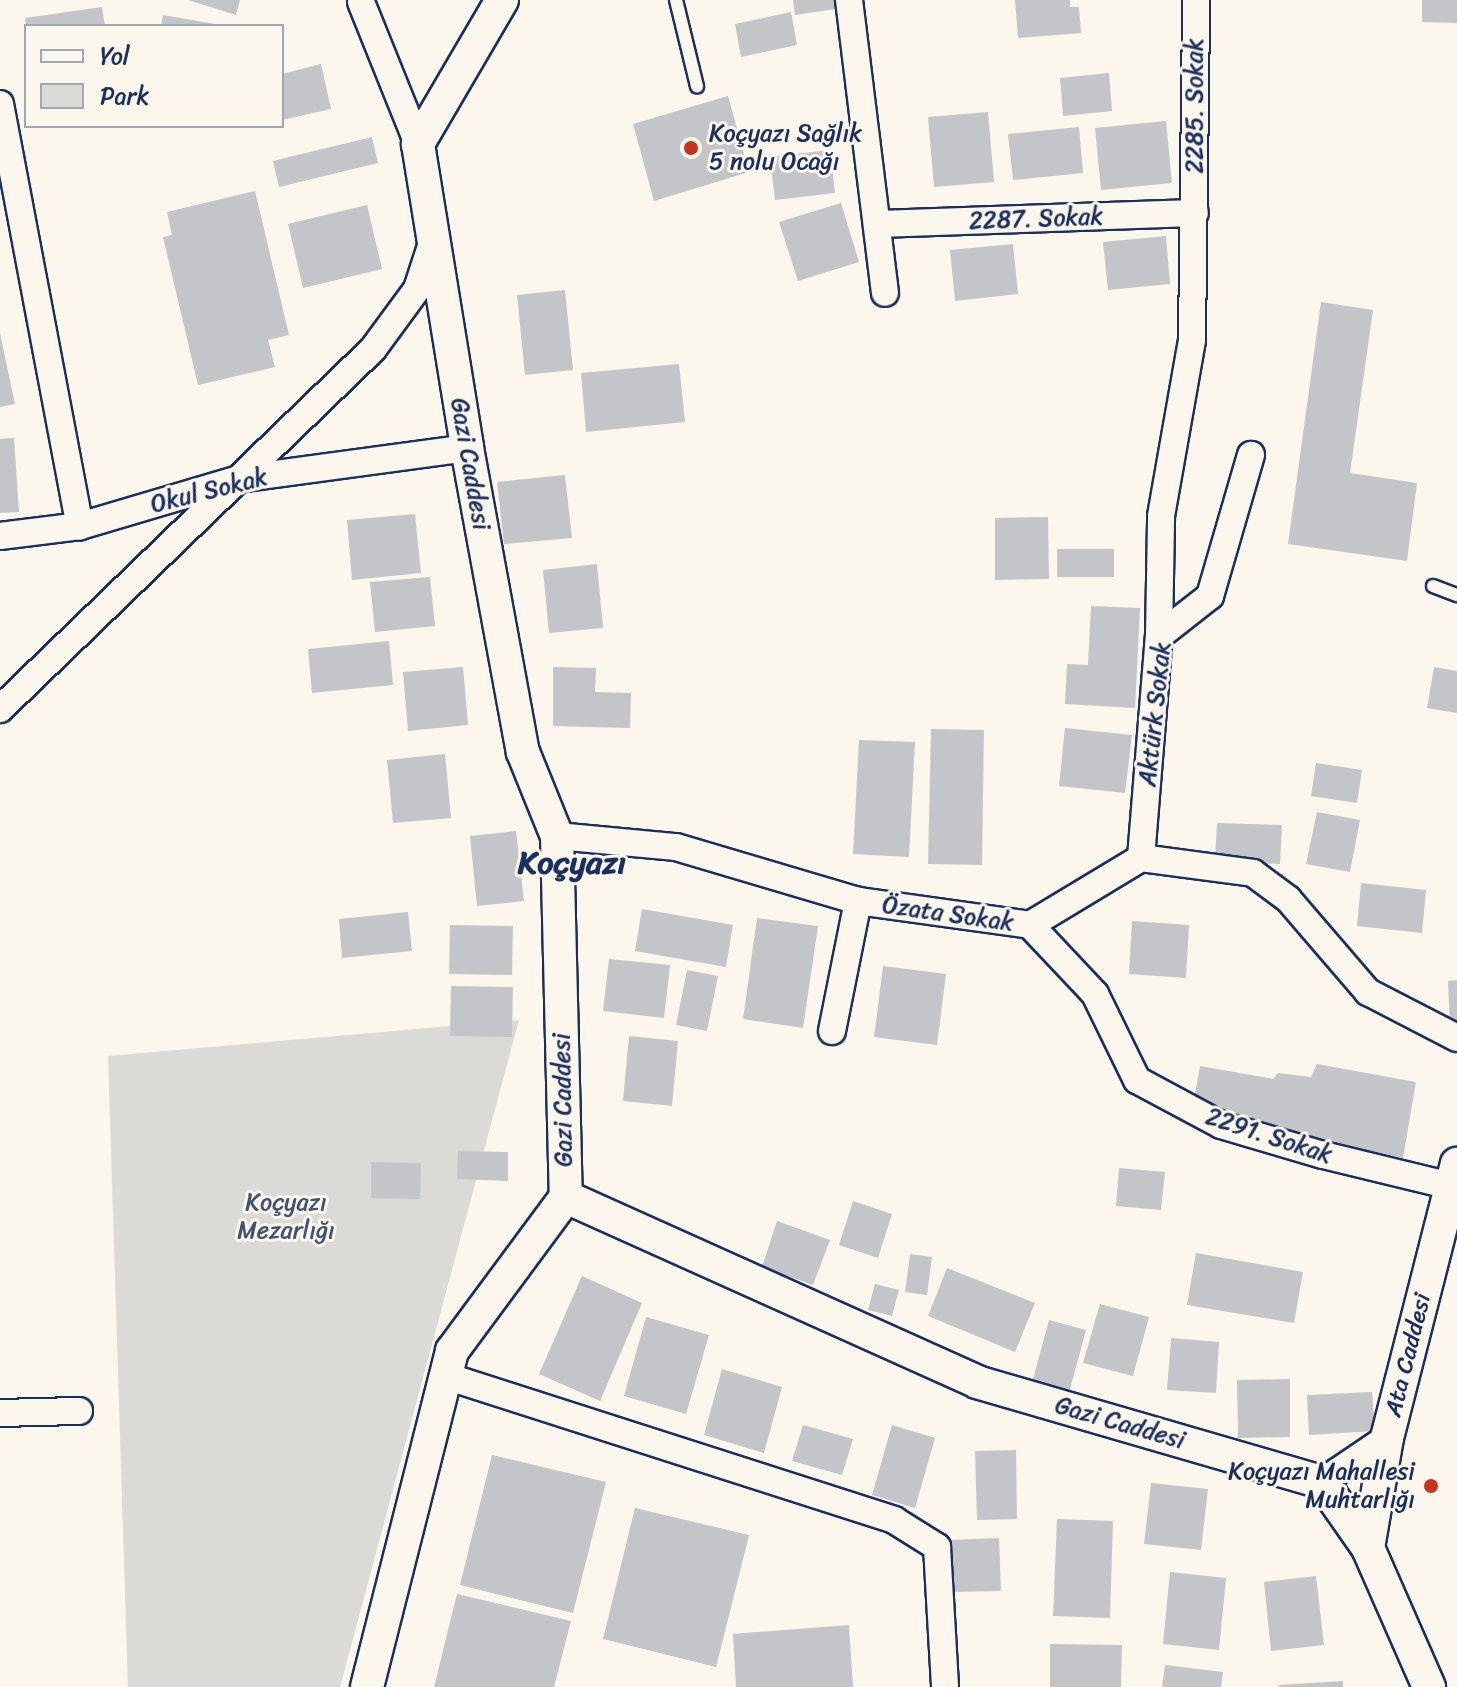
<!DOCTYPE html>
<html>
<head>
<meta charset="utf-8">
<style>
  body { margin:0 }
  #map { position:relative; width:1457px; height:1687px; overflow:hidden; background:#fbf7ec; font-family:Sriracha,sans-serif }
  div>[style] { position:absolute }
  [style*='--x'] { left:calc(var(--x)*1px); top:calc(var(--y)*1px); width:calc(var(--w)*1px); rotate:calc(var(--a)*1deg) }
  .green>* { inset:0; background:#dadad7 }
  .building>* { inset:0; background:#c3c5c9 }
  .roads { filter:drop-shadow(2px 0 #1b2f5e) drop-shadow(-2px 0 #1b2f5e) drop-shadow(0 2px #1b2f5e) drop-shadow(0 -2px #1b2f5e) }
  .service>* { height:12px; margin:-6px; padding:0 6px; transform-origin:6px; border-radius:6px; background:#fbf7ec }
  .minor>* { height:26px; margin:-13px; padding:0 13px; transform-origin:13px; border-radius:13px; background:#fbf7ec }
  .tertiary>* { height:32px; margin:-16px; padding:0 16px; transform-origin:16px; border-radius:16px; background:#fbf7ec }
  .dots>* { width:22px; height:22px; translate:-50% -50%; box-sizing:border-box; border:4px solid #fbf7ec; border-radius:50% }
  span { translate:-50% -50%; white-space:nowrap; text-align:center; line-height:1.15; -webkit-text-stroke:6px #fbf7ec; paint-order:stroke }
  .street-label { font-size:24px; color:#1b2f5e }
  .poi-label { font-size:24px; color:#1b2f5e }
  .left { translate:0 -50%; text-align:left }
  .right { translate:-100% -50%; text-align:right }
  .park-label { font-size:24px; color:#415176 }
  .district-label { font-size:32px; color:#1b2f5e; font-weight:700 }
  .legend { position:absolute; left:24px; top:24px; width:260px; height:104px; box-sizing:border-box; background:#fbf7ec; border:2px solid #a1a7b3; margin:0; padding:10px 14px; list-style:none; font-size:24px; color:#1b2f5e }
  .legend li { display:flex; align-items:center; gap:16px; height:40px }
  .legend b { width:40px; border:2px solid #a1a7b3 }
</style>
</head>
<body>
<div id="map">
  <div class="green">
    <i style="clip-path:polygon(519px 1020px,340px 1687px,128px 1687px,108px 1056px)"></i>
  </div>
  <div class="building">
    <i style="clip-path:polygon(188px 0,240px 0,236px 15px)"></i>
    <i style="clip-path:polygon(793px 0,834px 0,836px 9px,795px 15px)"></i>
    <i style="clip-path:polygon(1015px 0,1070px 0,1070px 7px,1079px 7px,1081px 33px,1018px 38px)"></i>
    <i style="clip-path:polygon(1422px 0,1457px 0,1457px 23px,1422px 22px)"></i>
    <i style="clip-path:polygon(102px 7px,105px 26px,26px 26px,25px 18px)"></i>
    <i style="clip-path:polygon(791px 12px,797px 45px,741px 57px,735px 24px)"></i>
    <i style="clip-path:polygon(163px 15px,215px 24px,215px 26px,161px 26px)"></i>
    <i style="clip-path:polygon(321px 64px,331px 109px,282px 120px,282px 74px)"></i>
    <i style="clip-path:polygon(1109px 73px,1112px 111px,1063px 116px,1060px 78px)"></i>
    <i style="clip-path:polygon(728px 96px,749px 172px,654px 201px,633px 124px)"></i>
    <i style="clip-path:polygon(988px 112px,994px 182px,934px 187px,928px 117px)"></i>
    <i style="clip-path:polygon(1166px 121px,1172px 183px,1101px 190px,1095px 128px)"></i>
    <i style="clip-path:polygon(1079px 127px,1083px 173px,1013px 180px,1008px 134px)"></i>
    <i style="clip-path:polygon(372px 137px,378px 163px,279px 187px,273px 161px)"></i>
    <i style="clip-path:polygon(830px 150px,835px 193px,775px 200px,770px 157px)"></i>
    <i style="clip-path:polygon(255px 191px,289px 335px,268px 340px,275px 367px,198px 385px,163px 237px,172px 235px,167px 212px)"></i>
    <i style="clip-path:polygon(841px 203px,859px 262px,798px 281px,779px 222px)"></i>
    <i style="clip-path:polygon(367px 205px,382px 269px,303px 288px,288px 224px)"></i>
    <i style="clip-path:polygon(1166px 236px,1170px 284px,1108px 290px,1103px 242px)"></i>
    <i style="clip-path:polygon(1013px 244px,1018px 294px,955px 301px,950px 250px)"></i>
    <i style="clip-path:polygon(565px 290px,573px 370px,525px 375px,517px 295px)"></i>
    <i style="clip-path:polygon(1321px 302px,1373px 310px,1350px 473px,1417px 483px,1407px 561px,1288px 544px)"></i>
    <i style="clip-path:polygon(0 333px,15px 404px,0 407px)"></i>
    <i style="clip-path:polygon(679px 364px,685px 422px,586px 432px,581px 373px)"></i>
    <i style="clip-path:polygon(14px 438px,19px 512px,0 513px,0 439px)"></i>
    <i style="clip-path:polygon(565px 475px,572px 538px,504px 544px,497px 482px)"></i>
    <i style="clip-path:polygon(415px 514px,421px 573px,352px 580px,347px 520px)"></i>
    <i style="clip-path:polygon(1048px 517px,1049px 579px,995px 580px,995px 518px)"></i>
    <i style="clip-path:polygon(1057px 549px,1114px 549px,1114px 577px,1057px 577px)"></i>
    <i style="clip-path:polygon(597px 564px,603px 628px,549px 633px,543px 570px)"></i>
    <i style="clip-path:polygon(430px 577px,435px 626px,375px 632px,370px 582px)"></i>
    <i style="clip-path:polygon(1091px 606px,1140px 608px,1135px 708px,1065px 704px,1067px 664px,1088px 665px)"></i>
    <i style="clip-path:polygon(389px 641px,393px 685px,312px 693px,308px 649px)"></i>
    <i style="clip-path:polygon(463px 667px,468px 725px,408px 731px,403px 672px)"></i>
    <i style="clip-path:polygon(553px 667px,596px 668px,595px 692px,631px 693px,630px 728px,553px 726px)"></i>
    <i style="clip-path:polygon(1434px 667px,1457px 671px,1457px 713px,1427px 708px)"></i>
    <i style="clip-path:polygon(1065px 728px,1132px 735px,1125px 793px,1059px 786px)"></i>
    <i style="clip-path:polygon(931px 729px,984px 730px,982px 865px,928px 864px)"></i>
    <i style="clip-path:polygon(859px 740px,915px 742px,909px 857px,853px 854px)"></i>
    <i style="clip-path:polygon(445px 754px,451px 818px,393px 823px,387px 760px)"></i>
    <i style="clip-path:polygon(1316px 763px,1362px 770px,1357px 803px,1311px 796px)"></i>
    <i style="clip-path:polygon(1317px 812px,1360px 820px,1350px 872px,1306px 864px)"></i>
    <i style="clip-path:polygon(1217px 823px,1282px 825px,1280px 864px,1215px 861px)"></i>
    <i style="clip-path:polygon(516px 831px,524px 901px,477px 906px,470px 836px)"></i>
    <i style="clip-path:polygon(1361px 883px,1426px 890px,1422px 933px,1357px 926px)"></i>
    <i style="clip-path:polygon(642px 909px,733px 925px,726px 967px,635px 951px)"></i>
    <i style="clip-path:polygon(408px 912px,412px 951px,342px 958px,339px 919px)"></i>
    <i style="clip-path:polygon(757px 918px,818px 926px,803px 1028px,743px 1019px)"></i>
    <i style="clip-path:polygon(1132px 921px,1189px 925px,1186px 978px,1129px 974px)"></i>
    <i style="clip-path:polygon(450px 925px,513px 926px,512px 975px,449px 974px)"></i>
    <i style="clip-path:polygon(609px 959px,670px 965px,664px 1018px,603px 1011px)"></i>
    <i style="clip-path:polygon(883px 966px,946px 974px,937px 1045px,874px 1037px)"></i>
    <i style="clip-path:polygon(687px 970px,718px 976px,707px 1031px,676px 1025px)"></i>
    <i style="clip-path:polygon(1457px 980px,1457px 1027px,1450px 1027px,1448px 981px)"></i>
    <i style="clip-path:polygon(451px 986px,513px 987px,512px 1037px,450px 1036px)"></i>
    <i style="clip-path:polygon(629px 1036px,678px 1041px,672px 1106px,623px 1101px)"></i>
    <i style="clip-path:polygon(1317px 1064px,1416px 1082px,1403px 1158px,1262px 1127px,1222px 1112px,1195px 1094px,1200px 1066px,1273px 1079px,1278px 1073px,1311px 1077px)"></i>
    <i style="clip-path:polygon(458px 1151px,508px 1152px,508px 1181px,457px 1179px)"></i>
    <i style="clip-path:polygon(371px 1162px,421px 1163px,420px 1199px,371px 1198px)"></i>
    <i style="clip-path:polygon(1119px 1168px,1165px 1172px,1161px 1210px,1116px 1206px)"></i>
    <i style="clip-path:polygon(853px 1201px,892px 1214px,878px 1258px,839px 1245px)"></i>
    <i style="clip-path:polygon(777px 1221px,830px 1240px,813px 1285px,762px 1267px)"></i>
    <i style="clip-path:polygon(1196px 1253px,1303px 1272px,1294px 1323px,1187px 1305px)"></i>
    <i style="clip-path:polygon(910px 1254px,932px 1257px,927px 1295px,905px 1292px)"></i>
    <i style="clip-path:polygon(947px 1268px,1035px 1303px,1015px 1352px,928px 1316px)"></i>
    <i style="clip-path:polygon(582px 1276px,642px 1303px,600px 1401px,539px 1374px)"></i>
    <i style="clip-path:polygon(875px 1284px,899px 1290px,892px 1316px,868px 1310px)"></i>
    <i style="clip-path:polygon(1100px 1304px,1149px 1317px,1133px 1376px,1083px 1363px)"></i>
    <i style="clip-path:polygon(646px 1317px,709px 1335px,686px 1414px,624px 1396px)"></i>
    <i style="clip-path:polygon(1049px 1320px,1086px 1330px,1069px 1393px,1032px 1383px)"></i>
    <i style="clip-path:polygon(1171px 1338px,1219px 1342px,1216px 1393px,1167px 1390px)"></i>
    <i style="clip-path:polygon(722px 1369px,782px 1387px,764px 1453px,704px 1435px)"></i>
    <i style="clip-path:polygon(1290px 1379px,1290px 1437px,1238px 1438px,1237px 1380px)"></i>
    <i style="clip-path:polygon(1372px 1392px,1375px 1431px,1309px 1435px,1307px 1395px)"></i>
    <i style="clip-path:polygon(803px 1425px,853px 1439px,842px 1475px,792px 1461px)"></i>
    <i style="clip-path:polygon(892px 1425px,935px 1438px,915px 1508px,872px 1495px)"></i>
    <i style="clip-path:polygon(1016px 1450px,1017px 1519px,977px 1520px,975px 1451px)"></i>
    <i style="clip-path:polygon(492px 1455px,606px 1482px,573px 1613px,460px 1585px)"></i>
    <i style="clip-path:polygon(1151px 1483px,1208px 1489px,1201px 1550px,1144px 1544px)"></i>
    <i style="clip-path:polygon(635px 1508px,749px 1535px,716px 1667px,603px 1639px)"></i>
    <i style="clip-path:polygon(1057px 1519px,1113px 1521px,1110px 1618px,1053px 1616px)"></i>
    <i style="clip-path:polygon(999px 1538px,1001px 1591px,950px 1592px,949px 1540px)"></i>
    <i style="clip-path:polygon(1170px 1572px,1226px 1578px,1219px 1650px,1163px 1644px)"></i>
    <i style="clip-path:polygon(1316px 1576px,1324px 1645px,1271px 1651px,1264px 1582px)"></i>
    <i style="clip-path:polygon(457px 1594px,571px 1621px,554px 1687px,434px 1687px)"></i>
    <i style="clip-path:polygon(849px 1625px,853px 1687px,736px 1687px,733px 1634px)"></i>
    <i style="clip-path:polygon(1050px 1644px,1122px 1645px,1121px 1687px,1050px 1687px)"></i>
    <i style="clip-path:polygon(1165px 1665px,1223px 1672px,1221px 1687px,1162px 1687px)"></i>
    <i style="clip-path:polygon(1343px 1681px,1343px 1687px,1279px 1687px,1279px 1685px)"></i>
  </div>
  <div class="roads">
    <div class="service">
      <i style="--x:676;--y:0;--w:89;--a:76.3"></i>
      <i style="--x:1433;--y:586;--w:26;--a:21"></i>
    </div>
    <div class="minor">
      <i style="--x:849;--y:0;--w:295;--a:83"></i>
      <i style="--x:361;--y:2;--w:153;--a:68.1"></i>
      <i style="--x:0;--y:104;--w:430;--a:79.3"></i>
      <i style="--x:877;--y:224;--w:318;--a:-2"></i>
      <i style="--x:0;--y:536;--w:81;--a:-7.1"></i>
      <i style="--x:80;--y:526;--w:166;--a:-16.5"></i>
      <i style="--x:239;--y:479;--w:230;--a:-7.7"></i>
      <i style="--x:1159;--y:636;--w:120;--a:-89"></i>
      <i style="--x:1161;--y:516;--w:179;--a:-80"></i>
      <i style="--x:1192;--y:340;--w:340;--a:-89.3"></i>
      <i style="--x:0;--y:709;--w:518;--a:-43.98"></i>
      <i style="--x:373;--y:349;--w:74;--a:-53.7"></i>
      <i style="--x:417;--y:289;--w:52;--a:-71.9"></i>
      <i style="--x:557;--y:836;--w:120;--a:5.3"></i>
      <i style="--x:676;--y:847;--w:190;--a:16.5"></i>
      <i style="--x:858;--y:901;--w:174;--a:7.9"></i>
      <i style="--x:1030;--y:925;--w:130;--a:-31.1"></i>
      <i style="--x:1141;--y:858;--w:113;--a:7.6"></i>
      <i style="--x:1253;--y:873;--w:44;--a:36.6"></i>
      <i style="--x:1288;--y:899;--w:123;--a:49.3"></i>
      <i style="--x:1368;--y:992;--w:100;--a:27.3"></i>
      <i style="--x:1141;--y:858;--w:223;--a:-85.4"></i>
      <i style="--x:1159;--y:636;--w:65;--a:-38.1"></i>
      <i style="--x:1210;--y:596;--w:147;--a:-73.8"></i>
      <i style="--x:1030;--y:925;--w:95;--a:46.7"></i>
      <i style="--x:1095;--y:994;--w:96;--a:64"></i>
      <i style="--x:1137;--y:1080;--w:95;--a:28.2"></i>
      <i style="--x:1221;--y:1125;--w:106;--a:16.4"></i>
      <i style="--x:1323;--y:1155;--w:132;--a:13.6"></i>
      <i style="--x:832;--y:1031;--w:133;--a:-78.7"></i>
      <i style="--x:446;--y:1376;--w:471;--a:17.8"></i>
      <i style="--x:894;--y:1520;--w:51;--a:32.1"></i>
      <i style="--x:937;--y:1547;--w:140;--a:86.7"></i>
      <i style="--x:0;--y:1413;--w:79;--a:-1.5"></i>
      <i style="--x:1322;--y:1482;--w:78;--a:-34.1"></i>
    </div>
    <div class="tertiary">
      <i style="--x:502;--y:0;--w:167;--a:120.3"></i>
      <i style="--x:418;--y:144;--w:308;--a:80.8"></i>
      <i style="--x:467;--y:448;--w:309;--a:79.6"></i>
      <i style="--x:523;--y:752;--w:91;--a:68"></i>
      <i style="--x:557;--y:836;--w:361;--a:88.6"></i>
      <i style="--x:566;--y:1197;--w:451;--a:24.2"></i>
      <i style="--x:977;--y:1382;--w:359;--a:16.2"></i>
      <i style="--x:1322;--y:1482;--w:80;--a:55.1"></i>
      <i style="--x:1368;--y:1548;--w:152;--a:66.3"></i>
      <i style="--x:1368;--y:1548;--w:112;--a:-80.2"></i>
      <i style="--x:1387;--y:1438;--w:283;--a:-75.7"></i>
      <i style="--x:367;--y:1687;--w:347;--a:-75.8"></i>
      <i style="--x:452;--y:1351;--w:192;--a:-53.5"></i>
    </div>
  </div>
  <div class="dots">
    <i style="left:691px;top:148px;background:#c8321e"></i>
    <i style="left:1431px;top:1486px;background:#c8321e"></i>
  </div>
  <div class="street-label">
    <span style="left:1195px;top:106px;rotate:-90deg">2285. Sokak</span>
    <span style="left:1036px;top:219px;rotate:-2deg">2287. Sokak</span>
    <span style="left:470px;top:464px;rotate:80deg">Gazi Caddesi</span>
    <span style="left:209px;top:491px;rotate:-14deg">Okul Sokak</span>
    <span style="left:1155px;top:714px;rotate:-84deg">Aktürk Sokak</span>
    <span style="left:948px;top:914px;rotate:8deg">Özata Sokak</span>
    <span style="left:563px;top:1100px;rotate:-91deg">Gazi Caddesi</span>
    <span style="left:1269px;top:1136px;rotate:18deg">2291. Sokak</span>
    <span style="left:1408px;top:1355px;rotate:-76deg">Ata Caddesi</span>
    <span style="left:1120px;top:1423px;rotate:16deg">Gazi Caddesi</span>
  </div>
  <div class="poi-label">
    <span class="left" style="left:709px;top:148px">Koçyazı Sağlık<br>5 nolu Ocağı</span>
    <span class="right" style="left:1415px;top:1486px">Koçyazı Mahallesi<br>Muhtarlığı</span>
  </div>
  <div class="park-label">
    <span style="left:286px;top:1217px">Koçyazı<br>Mezarlığı</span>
  </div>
  <div class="district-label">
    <span style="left:572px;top:863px">Koçyazı</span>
  </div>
  <ul class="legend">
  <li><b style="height:10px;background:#fbf7ec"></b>Yol</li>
  <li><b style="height:22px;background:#dadad7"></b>Park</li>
  </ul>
</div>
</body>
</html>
